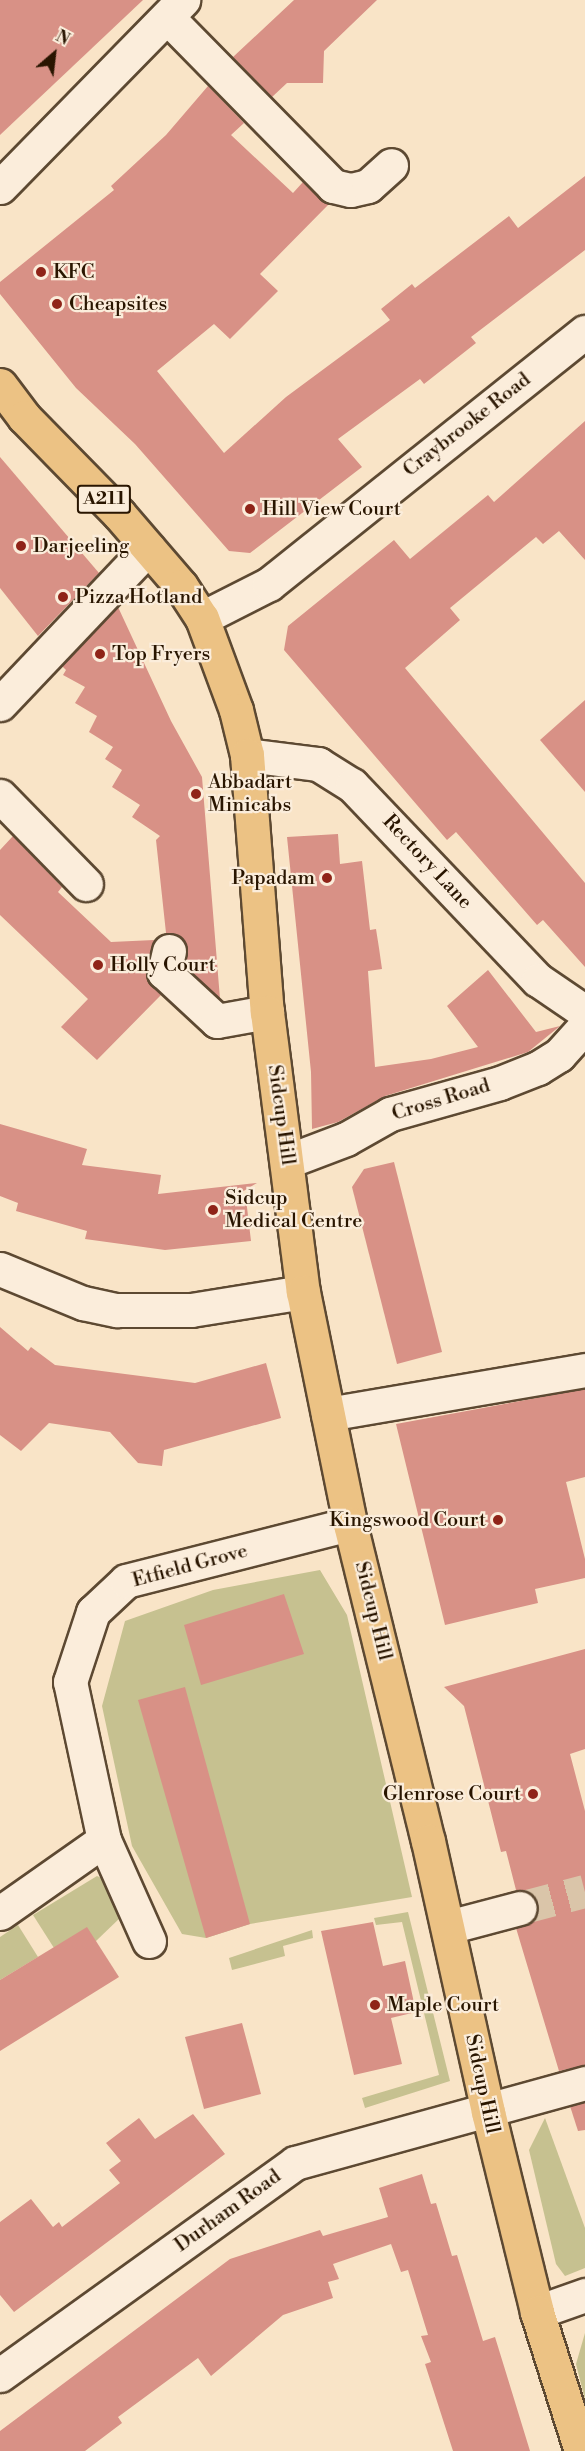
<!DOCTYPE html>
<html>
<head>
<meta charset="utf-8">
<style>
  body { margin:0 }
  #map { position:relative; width:585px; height:2451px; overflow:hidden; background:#f9e4c7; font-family:"Libre Bodoni",serif }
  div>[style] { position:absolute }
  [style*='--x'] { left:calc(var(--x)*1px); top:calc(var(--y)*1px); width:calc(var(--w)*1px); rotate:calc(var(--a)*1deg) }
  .green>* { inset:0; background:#c6c190 }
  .building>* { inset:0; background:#d89186 }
  .minor-tunnel>* { height:33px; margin-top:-16.5px; transform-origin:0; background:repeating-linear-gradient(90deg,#dac5a9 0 33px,transparent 0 49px) }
  .roads { filter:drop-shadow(2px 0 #5d4932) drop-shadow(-2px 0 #5d4932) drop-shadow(0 2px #5d4932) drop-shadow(0 -2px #5d4932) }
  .minor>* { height:33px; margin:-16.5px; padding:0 16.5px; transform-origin:16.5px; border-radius:16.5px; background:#fbeddb }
  .major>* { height:33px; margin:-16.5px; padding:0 16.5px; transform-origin:16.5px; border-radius:16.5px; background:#ecc284 }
  .dots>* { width:16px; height:16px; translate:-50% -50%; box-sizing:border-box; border:3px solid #fbeddb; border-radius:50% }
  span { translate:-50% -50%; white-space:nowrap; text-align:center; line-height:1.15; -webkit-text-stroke:4.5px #fbeddb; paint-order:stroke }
  .shield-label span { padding:2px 4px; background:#fbeddb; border:2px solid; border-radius:4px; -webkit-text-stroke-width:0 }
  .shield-label { font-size:18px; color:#291500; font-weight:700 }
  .poi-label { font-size:20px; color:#291500 }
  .left { translate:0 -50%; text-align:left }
  .right { translate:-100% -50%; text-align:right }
  .street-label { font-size:20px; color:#291500 }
  .north { position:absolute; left:24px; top:24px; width:60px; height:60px; -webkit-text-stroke:4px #fbeddb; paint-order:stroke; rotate:28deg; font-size:16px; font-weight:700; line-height:24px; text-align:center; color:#291500 }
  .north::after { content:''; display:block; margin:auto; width:21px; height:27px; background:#291500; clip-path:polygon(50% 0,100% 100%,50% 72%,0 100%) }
</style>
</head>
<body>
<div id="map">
  <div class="green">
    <i style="clip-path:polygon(320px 1570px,347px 1615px,412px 1897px,250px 1924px,206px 1938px,182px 1934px,132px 1846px,102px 1706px,125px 1621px,213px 1590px)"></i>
    <i style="clip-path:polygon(97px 1876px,108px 1881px,122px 1916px,96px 1941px,54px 1948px,33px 1915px)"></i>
    <i style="clip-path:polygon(408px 1912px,450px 2081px,365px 2108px,362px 2098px,439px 2075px,402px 1922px,376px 1925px,374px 1918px)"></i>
    <i style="clip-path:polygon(18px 1925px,38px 1957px,0 1980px,0 1937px)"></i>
    <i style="clip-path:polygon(312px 1930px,313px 1938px,283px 1946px,285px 1956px,232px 1970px,229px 1958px)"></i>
    <i style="clip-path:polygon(545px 2118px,585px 2228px,585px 2268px,565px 2276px,556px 2264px,529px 2150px)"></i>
    <i style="clip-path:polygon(585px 2333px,585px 2400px,576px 2364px)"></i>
  </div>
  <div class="building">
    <i style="clip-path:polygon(0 0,143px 0,0 135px)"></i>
    <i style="clip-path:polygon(294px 0,377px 0,324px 51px,323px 83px,287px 83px,272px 97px,233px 57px)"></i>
    <i style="clip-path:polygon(208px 86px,244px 123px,231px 135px,293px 193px,303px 182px,329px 204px,260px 274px,278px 291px,230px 339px,214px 324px,157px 371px,224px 453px,286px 397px,390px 320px,381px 309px,412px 284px,415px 288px,509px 216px,518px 228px,585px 176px,585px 250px,471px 337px,476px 343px,424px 384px,420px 379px,338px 439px,362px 467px,250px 553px,229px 551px,135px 444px,76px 388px,0 294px,0 282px,114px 190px,111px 186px,166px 135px)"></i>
    <i style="clip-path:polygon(585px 421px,585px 560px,559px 531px,543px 544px,536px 537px,450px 608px,460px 620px,405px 668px,585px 883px,585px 967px,543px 920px,537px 925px,456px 832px,447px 840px,284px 650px,288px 626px,394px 540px,410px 559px,488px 495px,494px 502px)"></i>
    <i style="clip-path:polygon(0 457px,99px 573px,38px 636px,0 588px)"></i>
    <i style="clip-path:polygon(118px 607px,171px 721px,202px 777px,220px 999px,185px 966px,187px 946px,182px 938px,166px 933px,156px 840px,160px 836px,132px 817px,140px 805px,112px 787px,122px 770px,105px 759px,113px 747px,89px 732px,97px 716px,75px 703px,85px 687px,63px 675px,66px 670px,62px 666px)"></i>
    <i style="clip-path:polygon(585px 700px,585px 792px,540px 740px)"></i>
    <i style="clip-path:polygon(338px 834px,340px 864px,362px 861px,370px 930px,376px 929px,379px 948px,382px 969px,368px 971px,375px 1067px,431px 1059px,478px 1047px,447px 1006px,488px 970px,536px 1032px,560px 1026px,528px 1052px,385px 1096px,338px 1122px,312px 1129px,311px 1072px,287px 837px)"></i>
    <i style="clip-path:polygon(13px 836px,62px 887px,58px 892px,111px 942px,154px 940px,146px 977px,161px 995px,97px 1060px,61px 1027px,88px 999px,0 915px,0 850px)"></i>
    <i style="clip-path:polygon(0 1124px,87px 1149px,82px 1165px,161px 1175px,158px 1194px,257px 1183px,222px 1204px,246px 1199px,251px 1241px,165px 1250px,85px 1239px,87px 1231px,16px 1211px,18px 1203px,0 1196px)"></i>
    <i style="clip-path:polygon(394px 1162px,442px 1352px,397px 1364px,352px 1187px,364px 1169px)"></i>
    <i style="clip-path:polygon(0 1327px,28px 1351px,31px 1347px,55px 1365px,195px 1383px,266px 1363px,281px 1418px,164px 1450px,162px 1466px,138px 1463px,110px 1432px,49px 1423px,21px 1451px,0 1435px)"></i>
    <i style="clip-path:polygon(585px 1389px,585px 1477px,566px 1482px,585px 1559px,585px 1578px,535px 1589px,538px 1603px,445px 1625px,396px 1424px)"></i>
    <i style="clip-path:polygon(284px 1594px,304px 1654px,201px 1685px,184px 1625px)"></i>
    <i style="clip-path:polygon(585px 1649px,585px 1749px,570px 1754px,585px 1811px,585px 2065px,559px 2071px,516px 1928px,534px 1921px,538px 1903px,525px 1890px,516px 1890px,506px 1851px,501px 1852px,464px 1706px,444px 1687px)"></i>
    <i style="clip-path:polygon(185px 1687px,250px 1924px,206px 1938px,138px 1700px)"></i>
    <i style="clip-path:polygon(373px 1922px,383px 1966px,405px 1961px,416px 2012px,391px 2018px,402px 2064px,354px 2075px,321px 1931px)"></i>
    <i style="clip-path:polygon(87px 1927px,119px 1977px,0 2051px,0 1980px)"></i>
    <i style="clip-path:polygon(242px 2023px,261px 2094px,204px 2109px,185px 2037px)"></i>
    <i style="clip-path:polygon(585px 2102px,585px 2130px,578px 2131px,570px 2106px)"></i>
    <i style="clip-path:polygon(193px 2114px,225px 2154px,14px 2312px,0 2295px,0 2222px,31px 2199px,53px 2227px,59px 2222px,62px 2227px,120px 2183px,109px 2170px,121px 2161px,106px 2143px,139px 2118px,155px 2139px)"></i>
    <i style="clip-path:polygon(422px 2174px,431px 2204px,436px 2203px,452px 2256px,457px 2255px,483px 2341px,495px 2337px,530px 2451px,453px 2451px,425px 2364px,431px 2362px,421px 2336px,428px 2335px,408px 2270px,401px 2272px,391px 2244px,333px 2264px,339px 2279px,328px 2282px,333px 2298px,283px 2315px,211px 2376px,198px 2358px,118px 2417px,122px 2423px,85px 2451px,0 2451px,0 2431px,230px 2259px,320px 2230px,323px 2236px,388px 2217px,379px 2188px)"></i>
  </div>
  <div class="minor-tunnel">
    <i style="--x:520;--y:1908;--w:67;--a:-14.7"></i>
  </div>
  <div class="roads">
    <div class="minor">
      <i style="--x:167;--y:17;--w:237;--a:45.5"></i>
      <i style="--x:333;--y:186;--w:18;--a:13"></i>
      <i style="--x:351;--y:190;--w:17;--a:-13"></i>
      <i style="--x:368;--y:186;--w:31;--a:-42"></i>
      <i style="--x:0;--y:187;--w:262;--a:-45.6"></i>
      <i style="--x:202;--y:618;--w:75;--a:-26.9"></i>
      <i style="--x:269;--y:584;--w:404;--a:-38.6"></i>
      <i style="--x:0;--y:704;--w:215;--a:-46.5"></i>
      <i style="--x:247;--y:755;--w:72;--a:7.2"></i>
      <i style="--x:318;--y:764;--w:40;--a:32"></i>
      <i style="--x:352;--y:785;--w:269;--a:46.4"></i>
      <i style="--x:538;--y:980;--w:57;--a:34.2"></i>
      <i style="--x:0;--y:796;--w:123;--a:45.7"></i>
      <i style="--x:169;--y:951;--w:22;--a:103"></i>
      <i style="--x:164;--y:972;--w:72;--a:42.8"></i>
      <i style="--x:217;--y:1021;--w:51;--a:-10.2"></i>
      <i style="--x:288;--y:1161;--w:62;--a:-20.8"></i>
      <i style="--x:346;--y:1139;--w:51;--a:-29.6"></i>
      <i style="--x:390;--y:1114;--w:114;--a:-15.7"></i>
      <i style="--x:500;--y:1083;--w:41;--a:-21.5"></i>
      <i style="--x:538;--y:1068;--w:25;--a:-32"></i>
      <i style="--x:559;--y:1055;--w:39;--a:-48"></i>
      <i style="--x:0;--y:1269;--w:90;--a:22.3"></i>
      <i style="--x:83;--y:1303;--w:35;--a:12"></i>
      <i style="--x:117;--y:1310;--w:74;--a:0"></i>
      <i style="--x:191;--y:1310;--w:113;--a:-9.1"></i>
      <i style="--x:328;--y:1414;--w:261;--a:-9.7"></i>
      <i style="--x:0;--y:1913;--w:127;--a:-35.1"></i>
      <i style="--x:448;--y:1927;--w:74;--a:-14.8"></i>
      <i style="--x:149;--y:1941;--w:111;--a:-114"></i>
      <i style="--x:104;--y:1840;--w:162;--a:-102.1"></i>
      <i style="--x:70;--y:1682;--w:74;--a:-71.8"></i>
      <i style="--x:93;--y:1612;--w:45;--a:-43.2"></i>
      <i style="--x:126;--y:1581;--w:231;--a:-14.3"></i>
      <i style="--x:537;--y:2312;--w:51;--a:-19.5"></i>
      <i style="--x:0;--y:2375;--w:363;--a:-35.7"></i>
      <i style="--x:295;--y:2163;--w:301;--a:-15.4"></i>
    </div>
    <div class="major">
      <i style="--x:0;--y:385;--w:40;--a:53"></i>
      <i style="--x:24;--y:417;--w:136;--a:45.6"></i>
      <i style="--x:119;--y:514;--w:95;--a:49.3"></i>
      <i style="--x:181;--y:586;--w:38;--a:57"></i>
      <i style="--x:202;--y:618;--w:98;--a:69.7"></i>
      <i style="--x:236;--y:710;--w:46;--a:76.3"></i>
      <i style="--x:247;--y:755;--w:258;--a:85.6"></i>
      <i style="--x:267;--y:1012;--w:282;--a:82.7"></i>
      <i style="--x:303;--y:1292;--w:237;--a:78.5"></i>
      <i style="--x:350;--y:1524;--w:326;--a:76.2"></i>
      <i style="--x:428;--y:1841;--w:278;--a:77.5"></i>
      <i style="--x:488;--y:2112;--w:206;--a:76.2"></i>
      <i style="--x:537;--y:2312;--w:146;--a:72.4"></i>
    </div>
  </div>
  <div class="dots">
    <i style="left:41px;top:272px;background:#8f2418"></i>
    <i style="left:57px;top:304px;background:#8f2418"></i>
    <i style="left:250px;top:509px;background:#8f2418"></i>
    <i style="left:21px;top:546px;background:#8f2418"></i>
    <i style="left:63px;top:597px;background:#8f2418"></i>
    <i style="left:100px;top:654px;background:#8f2418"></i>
    <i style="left:196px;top:794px;background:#8f2418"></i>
    <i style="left:327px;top:878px;background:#8f2418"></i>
    <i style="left:98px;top:965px;background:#8f2418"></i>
    <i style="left:213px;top:1210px;background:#8f2418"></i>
    <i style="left:498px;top:1520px;background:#8f2418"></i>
    <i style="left:533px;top:1794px;background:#8f2418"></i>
    <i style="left:375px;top:2005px;background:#8f2418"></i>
  </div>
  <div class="shield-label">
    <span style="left:104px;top:499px">A211</span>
  </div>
  <div class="poi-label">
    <span class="left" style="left:53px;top:272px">KFC</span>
    <span class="left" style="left:69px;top:304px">Cheapsites</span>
    <span class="left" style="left:262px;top:509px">Hill View Court</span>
    <span class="left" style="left:33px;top:546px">Darjeeling</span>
    <span class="left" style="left:75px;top:597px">Pizza Hotland</span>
    <span class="left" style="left:112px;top:654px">Top Fryers</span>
    <span class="left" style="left:208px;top:794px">Abbadart<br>Minicabs</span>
    <span class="right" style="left:315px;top:878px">Papadam</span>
    <span class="left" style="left:110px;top:965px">Holly Court</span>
    <span class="left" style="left:225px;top:1210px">Sidcup<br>Medical Centre</span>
    <span class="right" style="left:486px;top:1520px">Kingswood Court</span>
    <span class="right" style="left:521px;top:1794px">Glenrose Court</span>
    <span class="left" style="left:387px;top:2005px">Maple Court</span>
  </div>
  <div class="street-label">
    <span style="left:467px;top:425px;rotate:-38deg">Craybrooke Road</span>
    <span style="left:427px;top:862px;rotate:47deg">Rectory Lane</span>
    <span style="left:441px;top:1100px;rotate:-17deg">Cross Road</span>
    <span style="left:281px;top:1115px;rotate:82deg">Sidcup Hill</span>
    <span style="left:190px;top:1566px;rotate:-15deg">Etfield Grove</span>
    <span style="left:373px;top:1611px;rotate:76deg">Sidcup Hill</span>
    <span style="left:482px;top:2084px;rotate:78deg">Sidcup Hill</span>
    <span style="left:228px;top:2211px;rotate:-36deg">Durham Road</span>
  </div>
  <div class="north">N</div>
</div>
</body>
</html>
